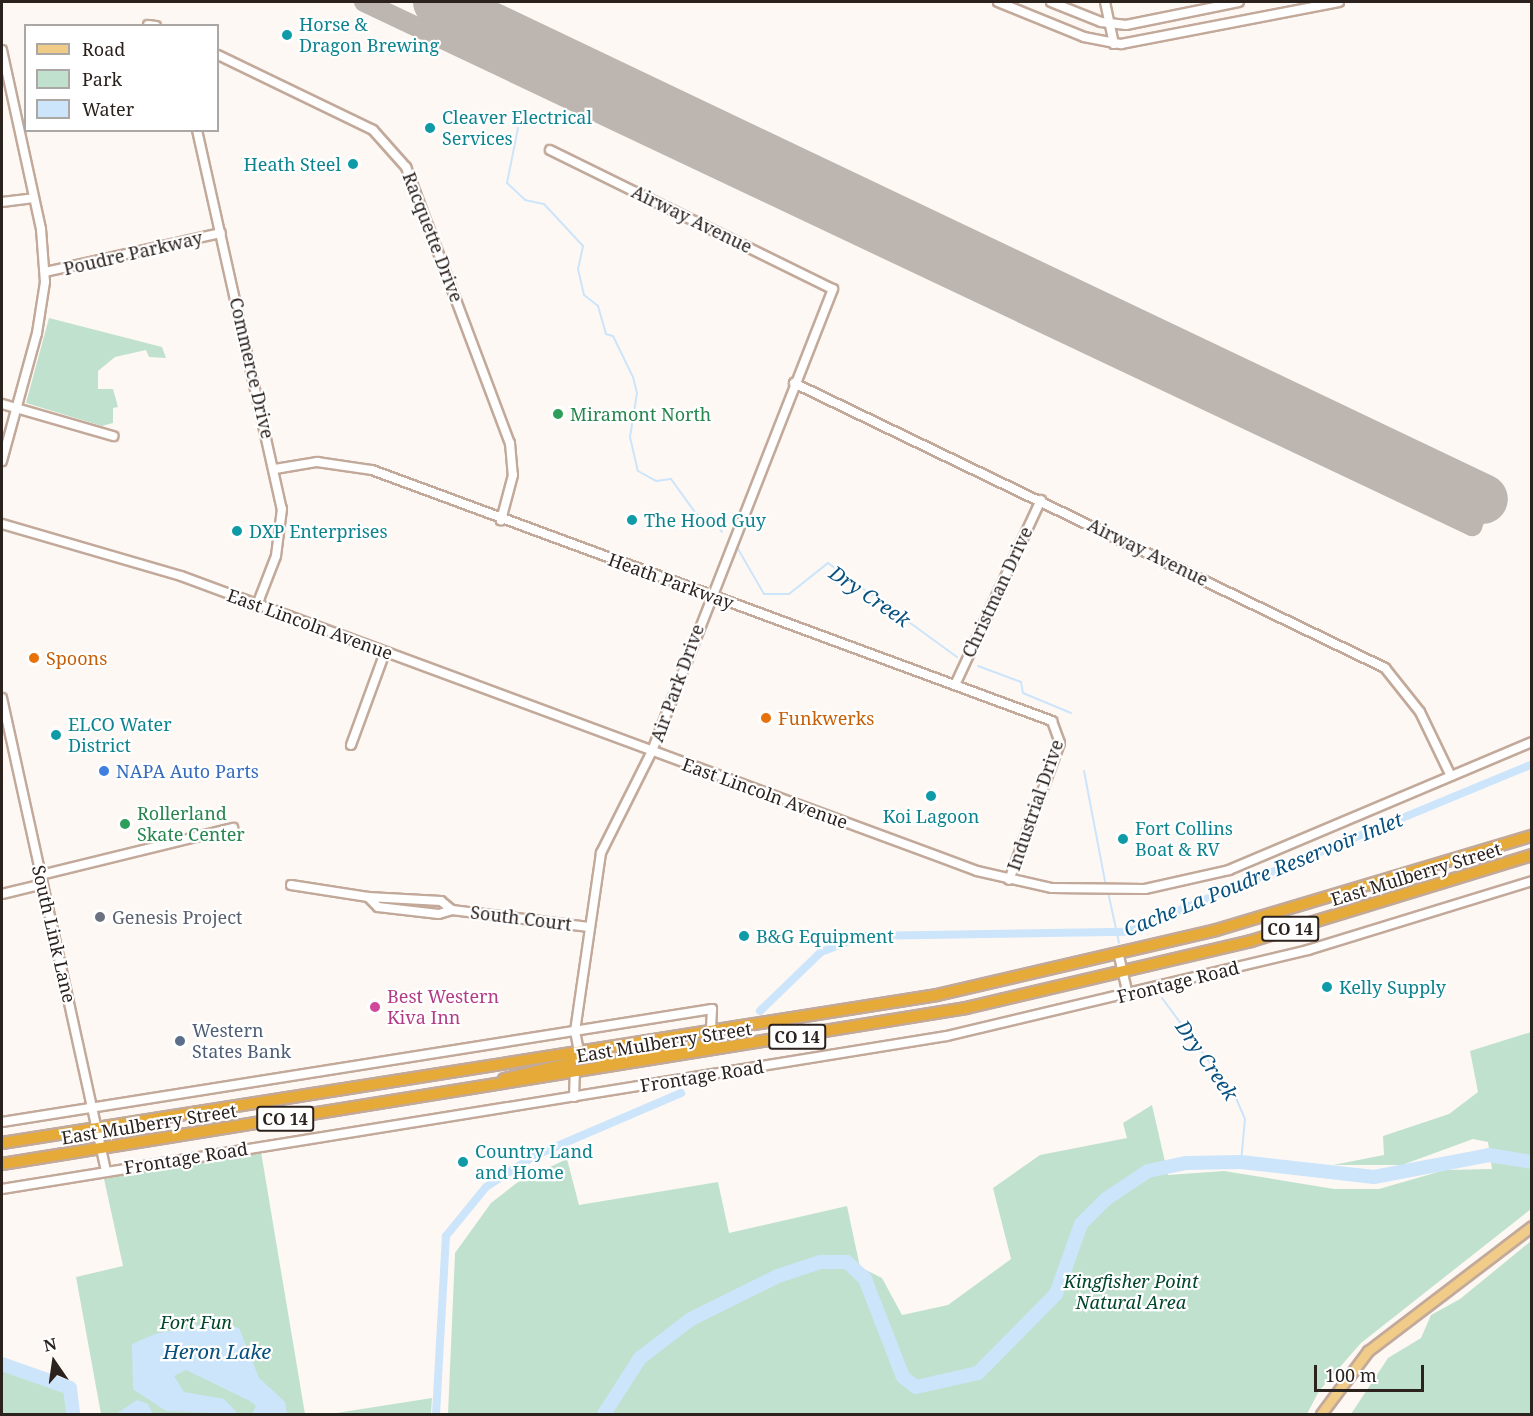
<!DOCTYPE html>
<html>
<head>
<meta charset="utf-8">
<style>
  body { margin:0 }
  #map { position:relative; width:1533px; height:1416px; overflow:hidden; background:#fdf8f4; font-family:"Noto Serif",serif }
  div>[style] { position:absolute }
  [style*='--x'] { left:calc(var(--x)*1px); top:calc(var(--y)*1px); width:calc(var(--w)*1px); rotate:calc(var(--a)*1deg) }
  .green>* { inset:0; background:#c1e1cf }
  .water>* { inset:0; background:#cce5fb }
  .stream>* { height:2px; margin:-1px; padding:0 1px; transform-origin:1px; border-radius:1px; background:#cce5fb }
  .canal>* { height:8px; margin:-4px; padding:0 4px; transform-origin:4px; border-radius:4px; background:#cce5fb }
  .river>* { height:14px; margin:-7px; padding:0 7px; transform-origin:7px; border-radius:7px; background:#cce5fb }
  .taxiway>* { height:20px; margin:-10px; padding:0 10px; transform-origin:10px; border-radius:10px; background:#bcb5b0 }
  .runway>* { height:50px; margin:-25px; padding:0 25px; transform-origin:25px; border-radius:25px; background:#bcb5b0 }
  .roads { filter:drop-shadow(2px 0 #c2a99a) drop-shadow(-2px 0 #c2a99a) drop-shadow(0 2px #c2a99a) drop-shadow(0 -2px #c2a99a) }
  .minor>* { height:8px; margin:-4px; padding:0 4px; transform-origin:4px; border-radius:4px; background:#fff }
  .major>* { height:9px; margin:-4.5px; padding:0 4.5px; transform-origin:4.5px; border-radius:4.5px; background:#f0cc88 }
  .highway>* { height:10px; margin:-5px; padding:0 5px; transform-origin:5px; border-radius:5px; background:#e6aa39 }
  .dots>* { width:16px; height:16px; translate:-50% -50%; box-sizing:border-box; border:3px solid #fff; border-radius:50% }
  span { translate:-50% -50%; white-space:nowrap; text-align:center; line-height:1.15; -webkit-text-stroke:4.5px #fff; paint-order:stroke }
  .shield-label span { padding:2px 4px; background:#fff; border:2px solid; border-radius:4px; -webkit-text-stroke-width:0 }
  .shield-label { font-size:16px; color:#2c221d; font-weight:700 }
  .culture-label { font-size:18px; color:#0d838f }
  .left { translate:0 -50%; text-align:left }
  .right { translate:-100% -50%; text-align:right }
  .street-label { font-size:18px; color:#2c221d }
  .leisure-label { font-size:18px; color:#27864d }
  .food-label { font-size:18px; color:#c56008 }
  .shop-label { font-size:18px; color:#366cbe }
  .worship-label { font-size:18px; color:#5b616d }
  .hotel-label { font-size:18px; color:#b23c85 }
  .service-label { font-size:18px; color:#4e5e75 }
  .park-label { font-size:18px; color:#00462c; font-style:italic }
  .water-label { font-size:20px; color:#08507d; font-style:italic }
  .frame { position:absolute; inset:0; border:3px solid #2c221d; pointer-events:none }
  .legend { position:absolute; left:24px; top:24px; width:195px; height:108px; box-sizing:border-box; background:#fff; border:2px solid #aba7a5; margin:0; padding:8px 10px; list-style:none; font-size:18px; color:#2c221d }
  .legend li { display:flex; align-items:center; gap:12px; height:30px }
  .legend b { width:30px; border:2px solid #aba7a5 }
  .north { position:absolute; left:24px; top:1332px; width:60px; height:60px; -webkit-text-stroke:4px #fff; paint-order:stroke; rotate:347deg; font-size:16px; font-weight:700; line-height:24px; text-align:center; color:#2c221d }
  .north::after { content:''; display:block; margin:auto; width:21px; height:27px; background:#2c221d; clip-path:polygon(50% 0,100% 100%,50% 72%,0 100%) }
  .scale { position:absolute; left:1314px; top:1365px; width:110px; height:27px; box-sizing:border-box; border:3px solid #2c221d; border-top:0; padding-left:8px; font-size:18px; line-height:21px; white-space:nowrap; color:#2c221d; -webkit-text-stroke:4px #fff; paint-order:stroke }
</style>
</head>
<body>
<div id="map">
  <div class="green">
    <i style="clip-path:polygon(49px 318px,162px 347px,166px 358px,149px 357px,146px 350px,115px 357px,98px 371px,98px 389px,113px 389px,118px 407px,113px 408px,113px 423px,102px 426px,26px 403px)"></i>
    <i style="clip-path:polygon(1531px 1032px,1531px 1209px,1361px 1343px,1319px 1391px,1307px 1414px,448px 1414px,455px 1253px,491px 1203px,518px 1182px,567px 1159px,579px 1205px,718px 1182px,729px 1233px,847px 1206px,860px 1267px,882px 1278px,902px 1315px,948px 1305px,1011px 1259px,993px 1188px,1040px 1155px,1127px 1138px,1123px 1123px,1152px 1105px,1168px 1175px,1224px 1171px,1334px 1189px,1379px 1189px,1445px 1170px,1492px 1169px,1488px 1142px,1473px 1139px,1402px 1165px,1333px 1165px,1384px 1155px,1383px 1136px,1449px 1114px,1478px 1092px,1470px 1051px)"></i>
    <i style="clip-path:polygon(261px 1152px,305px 1414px,101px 1414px,76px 1277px,123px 1266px,104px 1179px)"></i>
    <i style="clip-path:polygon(1531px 1241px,1531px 1414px,1351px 1414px,1388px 1358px,1421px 1338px,1431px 1315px,1460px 1299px)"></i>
    <i style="clip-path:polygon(2px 1364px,70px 1388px,73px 1414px,2px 1414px)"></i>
    <i style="clip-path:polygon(432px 1398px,431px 1414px,330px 1414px)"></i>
  </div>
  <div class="water">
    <i style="clip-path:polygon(216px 1321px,239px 1328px,259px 1378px,285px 1402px,287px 1414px,252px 1414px,256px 1406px,250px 1401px,186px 1370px,174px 1376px,184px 1392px,224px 1399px,238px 1414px,166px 1411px,133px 1389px,132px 1344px,155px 1334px)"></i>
    <i style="clip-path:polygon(137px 1400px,148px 1404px,153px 1414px,116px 1414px)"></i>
  </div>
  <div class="stream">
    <i style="--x:518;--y:128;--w:56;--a:101.3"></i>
    <i style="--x:507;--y:183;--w:25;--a:43"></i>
    <i style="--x:525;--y:200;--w:19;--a:12"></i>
    <i style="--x:544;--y:204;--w:57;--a:47.1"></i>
    <i style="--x:583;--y:246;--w:24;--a:102"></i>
    <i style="--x:578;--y:269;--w:27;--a:77"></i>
    <i style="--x:584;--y:295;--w:18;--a:38"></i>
    <i style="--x:598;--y:306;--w:29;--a:74"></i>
    <i style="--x:606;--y:334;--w:7;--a:16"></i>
    <i style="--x:613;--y:336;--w:46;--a:64"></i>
    <i style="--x:633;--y:377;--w:16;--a:76"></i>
    <i style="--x:637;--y:393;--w:45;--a:99"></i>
    <i style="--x:630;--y:437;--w:35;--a:77"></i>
    <i style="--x:638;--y:471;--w:21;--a:29"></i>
    <i style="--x:656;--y:481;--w:15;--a:-8"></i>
    <i style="--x:671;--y:479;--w:44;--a:54.2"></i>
    <i style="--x:697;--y:515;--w:19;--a:18"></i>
    <i style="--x:715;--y:521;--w:13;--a:58"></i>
    <i style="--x:738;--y:549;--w:52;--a:60"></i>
    <i style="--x:764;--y:594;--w:25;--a:0"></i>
    <i style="--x:789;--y:594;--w:50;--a:-38.5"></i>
    <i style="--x:828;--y:563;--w:160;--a:36.1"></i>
    <i style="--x:978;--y:666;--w:46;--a:20.4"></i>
    <i style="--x:1021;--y:682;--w:11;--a:80"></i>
    <i style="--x:1023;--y:693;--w:52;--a:22.6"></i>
    <i style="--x:1084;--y:771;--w:117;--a:79.2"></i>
    <i style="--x:1108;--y:892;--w:52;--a:77.8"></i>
    <i style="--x:1162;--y:998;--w:124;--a:53.5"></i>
    <i style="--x:1236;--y:1098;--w:23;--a:67"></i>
    <i style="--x:1245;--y:1119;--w:43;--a:95.3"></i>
  </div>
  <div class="canal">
    <i style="--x:760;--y:1011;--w:85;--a:-44"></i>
    <i style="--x:821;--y:952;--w:45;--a:-20.9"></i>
    <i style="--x:863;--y:936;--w:264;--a:-0.9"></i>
    <i style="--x:1127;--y:932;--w:438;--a:-22.5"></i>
    <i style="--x:436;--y:1414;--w:178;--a:-86.8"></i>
    <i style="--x:446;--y:1236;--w:63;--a:-50.8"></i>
    <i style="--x:486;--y:1187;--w:57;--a:-32.9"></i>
    <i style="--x:534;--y:1156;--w:160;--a:-23.2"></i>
  </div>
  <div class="river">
    <i style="--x:2;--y:1364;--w:72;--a:19.4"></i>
    <i style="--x:70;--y:1388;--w:26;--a:83"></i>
    <i style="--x:604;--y:1414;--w:67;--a:-57.3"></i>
    <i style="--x:640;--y:1358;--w:64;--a:-37.4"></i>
    <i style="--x:691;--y:1319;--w:97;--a:-26.3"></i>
    <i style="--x:778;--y:1276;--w:44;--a:-18.4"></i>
    <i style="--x:820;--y:1262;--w:27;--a:0"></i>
    <i style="--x:847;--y:1262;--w:25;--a:43"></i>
    <i style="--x:865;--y:1279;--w:105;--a:68.8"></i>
    <i style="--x:903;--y:1377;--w:16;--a:38"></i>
    <i style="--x:916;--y:1387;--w:64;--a:-12.7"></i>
    <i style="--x:978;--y:1373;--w:111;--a:-45.4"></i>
    <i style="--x:1056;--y:1294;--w:74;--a:-70.3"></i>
    <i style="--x:1081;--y:1224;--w:35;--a:-45"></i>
    <i style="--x:1106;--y:1199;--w:50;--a:-33.7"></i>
    <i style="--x:1148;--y:1171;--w:39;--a:-12"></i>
    <i style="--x:1186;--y:1163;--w:55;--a:-1"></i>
    <i style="--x:1241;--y:1162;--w:134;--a:6.4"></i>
    <i style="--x:1374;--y:1177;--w:117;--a:-10.8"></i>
    <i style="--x:1489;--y:1155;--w:44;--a:9.2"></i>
  </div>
  <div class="taxiway">
    <i style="--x:364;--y:2;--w:1226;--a:25.31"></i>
    <i style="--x:1472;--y:526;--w:29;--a:-68"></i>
  </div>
  <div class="runway">
    <i style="--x:438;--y:2;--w:1157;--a:25.44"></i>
  </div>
  <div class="roads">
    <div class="minor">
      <i style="--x:998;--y:2;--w:93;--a:22.1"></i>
      <i style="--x:1084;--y:37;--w:38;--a:11"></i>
      <i style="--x:1121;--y:44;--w:222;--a:-10.9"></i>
      <i style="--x:1051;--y:2;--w:54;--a:21.8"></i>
      <i style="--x:1101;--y:22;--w:25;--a:7"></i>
      <i style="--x:1126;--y:25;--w:115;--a:-11.5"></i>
      <i style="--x:1105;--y:2;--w:43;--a:77.9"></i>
      <i style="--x:148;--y:25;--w:8;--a:7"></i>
      <i style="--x:2;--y:50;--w:183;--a:77.7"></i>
      <i style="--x:41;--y:229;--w:53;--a:85.7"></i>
      <i style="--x:45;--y:282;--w:52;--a:98.9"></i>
      <i style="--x:37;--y:333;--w:133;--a:105.3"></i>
      <i style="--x:218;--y:55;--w:172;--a:25.8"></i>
      <i style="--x:373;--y:130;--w:50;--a:48.3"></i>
      <i style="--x:406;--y:167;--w:295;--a:69.4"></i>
      <i style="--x:510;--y:443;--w:32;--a:85"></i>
      <i style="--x:513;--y:475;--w:47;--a:104.9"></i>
      <i style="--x:197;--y:130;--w:388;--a:77.4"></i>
      <i style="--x:282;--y:509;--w:47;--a:97.3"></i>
      <i style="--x:276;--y:556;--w:53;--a:111.2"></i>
      <i style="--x:550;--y:150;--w:315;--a:26.2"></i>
      <i style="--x:833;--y:289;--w:496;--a:111.4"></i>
      <i style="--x:652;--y:751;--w:114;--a:116.6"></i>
      <i style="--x:601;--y:853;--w:180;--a:98.3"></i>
      <i style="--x:575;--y:1031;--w:21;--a:79"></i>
      <i style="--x:2;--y:202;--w:32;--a:-7"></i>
      <i style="--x:45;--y:272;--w:180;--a:-12.5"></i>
      <i style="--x:794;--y:383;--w:656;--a:25.74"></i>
      <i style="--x:1385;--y:668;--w:56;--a:51.5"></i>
      <i style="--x:1420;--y:712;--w:71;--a:64.2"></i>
      <i style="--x:2;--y:404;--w:116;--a:16.1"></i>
      <i style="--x:275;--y:469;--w:43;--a:-9.5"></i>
      <i style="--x:317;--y:462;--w:56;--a:8.3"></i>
      <i style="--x:372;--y:470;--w:725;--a:20.26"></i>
      <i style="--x:1052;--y:721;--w:23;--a:70"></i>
      <i style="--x:1060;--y:743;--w:146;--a:110.4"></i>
      <i style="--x:2;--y:524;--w:186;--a:16.2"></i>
      <i style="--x:181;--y:576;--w:849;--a:20.33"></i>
      <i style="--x:977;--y:871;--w:77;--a:12.8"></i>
      <i style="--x:1052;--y:888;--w:93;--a:0.6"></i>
      <i style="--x:1145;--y:889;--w:86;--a:-12.7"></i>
      <i style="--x:1229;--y:870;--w:329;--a:-22.9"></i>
      <i style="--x:955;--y:685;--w:204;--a:-65.1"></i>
      <i style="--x:2;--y:698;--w:484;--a:77.6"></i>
      <i style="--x:351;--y:745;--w:99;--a:-69.9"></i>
      <i style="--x:41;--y:875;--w:198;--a:-13.8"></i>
      <i style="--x:291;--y:885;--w:78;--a:8.9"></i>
      <i style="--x:2;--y:894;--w:42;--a:-13.7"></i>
      <i style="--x:452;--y:910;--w:14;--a:-141"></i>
      <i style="--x:441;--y:901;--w:73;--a:-176.9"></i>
      <i style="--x:368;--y:897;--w:14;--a:45"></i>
      <i style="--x:378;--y:907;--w:61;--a:6.5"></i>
      <i style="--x:439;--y:914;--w:14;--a:-17"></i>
      <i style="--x:452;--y:910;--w:138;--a:7.1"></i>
      <i style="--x:1119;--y:956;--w:40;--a:77"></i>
      <i style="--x:574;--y:1097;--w:23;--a:-88"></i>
      <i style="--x:2;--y:1122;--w:719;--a:-9.04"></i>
      <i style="--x:712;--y:1009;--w:22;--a:93"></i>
      <i style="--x:2;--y:1189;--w:957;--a:-9.2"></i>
      <i style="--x:947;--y:1036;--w:371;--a:-13.4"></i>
      <i style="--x:1308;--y:950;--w:234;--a:-17.1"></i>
    </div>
    <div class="major">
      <i style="--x:1321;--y:1414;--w:79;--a:-53.3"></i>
      <i style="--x:1368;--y:1351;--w:206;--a:-37.3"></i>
    </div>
    <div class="highway">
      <i style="--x:582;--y:1053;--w:30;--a:12"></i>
      <i style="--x:611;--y:1059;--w:102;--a:-8.4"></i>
      <i style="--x:504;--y:1079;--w:68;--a:-13.6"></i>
      <i style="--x:570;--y:1063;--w:14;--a:-51"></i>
      <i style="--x:2;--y:1143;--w:947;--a:-8.99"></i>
      <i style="--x:937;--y:995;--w:286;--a:-13.1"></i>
      <i style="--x:1216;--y:930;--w:330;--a:-16.6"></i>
      <i style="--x:2;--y:1164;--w:977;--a:-9.19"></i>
      <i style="--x:966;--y:1008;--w:293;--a:-13.2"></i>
      <i style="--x:1251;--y:941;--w:294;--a:-17"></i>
    </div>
  </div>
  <div class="dots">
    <i style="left:287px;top:35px;background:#0f9aa8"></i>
    <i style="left:430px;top:128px;background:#0f9aa8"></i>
    <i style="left:353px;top:164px;background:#0f9aa8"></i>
    <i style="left:558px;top:414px;background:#2e9e5b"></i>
    <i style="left:632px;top:520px;background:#0f9aa8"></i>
    <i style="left:237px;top:531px;background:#0f9aa8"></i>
    <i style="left:34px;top:658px;background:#e8710a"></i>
    <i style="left:766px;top:718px;background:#e8710a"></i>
    <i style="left:56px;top:735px;background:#0f9aa8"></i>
    <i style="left:104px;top:771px;background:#3f7fe0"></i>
    <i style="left:931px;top:796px;background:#0f9aa8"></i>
    <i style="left:125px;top:824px;background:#2e9e5b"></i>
    <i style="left:1123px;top:839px;background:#0f9aa8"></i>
    <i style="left:100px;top:917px;background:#6b7280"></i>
    <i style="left:744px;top:936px;background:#0f9aa8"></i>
    <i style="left:1327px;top:987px;background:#0f9aa8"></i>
    <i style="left:375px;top:1007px;background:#d1479c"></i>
    <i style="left:180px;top:1041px;background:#5c6f8a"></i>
    <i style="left:463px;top:1162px;background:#0f9aa8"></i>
  </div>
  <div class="shield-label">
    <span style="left:1290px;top:929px">CO 14</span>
    <span style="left:797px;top:1037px">CO 14</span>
    <span style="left:285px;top:1119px">CO 14</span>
  </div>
  <div class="culture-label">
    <span class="left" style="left:299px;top:35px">Horse &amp;<br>Dragon Brewing</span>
    <span class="left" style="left:442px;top:128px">Cleaver Electrical<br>Services</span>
    <span class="right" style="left:341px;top:164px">Heath Steel</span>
    <span class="left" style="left:644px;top:520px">The Hood Guy</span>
    <span class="left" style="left:249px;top:531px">DXP Enterprises</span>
    <span class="left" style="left:68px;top:735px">ELCO Water<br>District</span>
    <span style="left:931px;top:816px">Koi Lagoon</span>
    <span class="left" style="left:1135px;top:839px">Fort Collins<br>Boat &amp; RV</span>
    <span class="left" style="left:756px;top:936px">B&amp;G Equipment</span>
    <span class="left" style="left:1339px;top:987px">Kelly Supply</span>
    <span class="left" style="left:475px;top:1162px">Country Land<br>and Home</span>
  </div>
  <div class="street-label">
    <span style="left:692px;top:219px;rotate:26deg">Airway Avenue</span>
    <span style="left:433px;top:237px;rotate:69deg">Racquette Drive</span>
    <span style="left:133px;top:253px;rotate:-13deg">Poudre Parkway</span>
    <span style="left:252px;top:368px;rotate:77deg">Commerce Drive</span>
    <span style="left:1148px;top:552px;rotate:26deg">Airway Avenue</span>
    <span style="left:671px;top:581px;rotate:20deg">Heath Parkway</span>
    <span style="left:997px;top:592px;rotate:-65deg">Christman Drive</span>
    <span style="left:310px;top:624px;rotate:20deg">East Lincoln Avenue</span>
    <span style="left:677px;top:683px;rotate:-70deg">Air Park Drive</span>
    <span style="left:765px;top:793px;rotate:20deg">East Lincoln Avenue</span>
    <span style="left:1035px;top:805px;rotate:-71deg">Industrial Drive</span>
    <span style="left:1416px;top:874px;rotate:-17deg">East Mulberry Street</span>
    <span style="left:521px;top:918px;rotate:7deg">South Court</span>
    <span style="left:54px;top:934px;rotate:77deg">South Link Lane</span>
    <span style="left:1178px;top:982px;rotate:-14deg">Frontage Road</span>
    <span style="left:664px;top:1042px;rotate:-9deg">East Mulberry Street</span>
    <span style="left:702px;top:1076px;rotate:-9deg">Frontage Road</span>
    <span style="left:149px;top:1124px;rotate:-9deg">East Mulberry Street</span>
    <span style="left:186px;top:1158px;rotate:-9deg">Frontage Road</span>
  </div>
  <div class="leisure-label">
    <span class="left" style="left:570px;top:414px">Miramont North</span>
    <span class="left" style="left:137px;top:824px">Rollerland<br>Skate Center</span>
  </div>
  <div class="food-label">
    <span class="left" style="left:46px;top:658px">Spoons</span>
    <span class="left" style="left:778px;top:718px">Funkwerks</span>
  </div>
  <div class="shop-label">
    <span class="left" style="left:116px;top:771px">NAPA Auto Parts</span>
  </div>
  <div class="worship-label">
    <span class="left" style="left:112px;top:917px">Genesis Project</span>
  </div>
  <div class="hotel-label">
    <span class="left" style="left:387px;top:1007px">Best Western<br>Kiva Inn</span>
  </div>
  <div class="service-label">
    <span class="left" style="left:192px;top:1041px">Western<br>States Bank</span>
  </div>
  <div class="park-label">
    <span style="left:1131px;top:1292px">Kingfisher Point<br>Natural Area</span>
    <span style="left:196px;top:1322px">Fort Fun</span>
  </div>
  <div class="water-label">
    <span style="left:870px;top:596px;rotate:34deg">Dry Creek</span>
    <span style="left:1263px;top:874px;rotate:-22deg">Cache La Poudre Reservoir Inlet</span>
    <span style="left:1207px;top:1060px;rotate:55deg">Dry Creek</span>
    <span style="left:217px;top:1351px">Heron Lake</span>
  </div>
  <div class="frame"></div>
  <ul class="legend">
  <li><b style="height:8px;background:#f0cc88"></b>Road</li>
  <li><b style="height:16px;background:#c1e1cf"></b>Park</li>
  <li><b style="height:16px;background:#cce5fb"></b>Water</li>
  </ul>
  <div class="north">N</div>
  <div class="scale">100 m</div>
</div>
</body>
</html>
